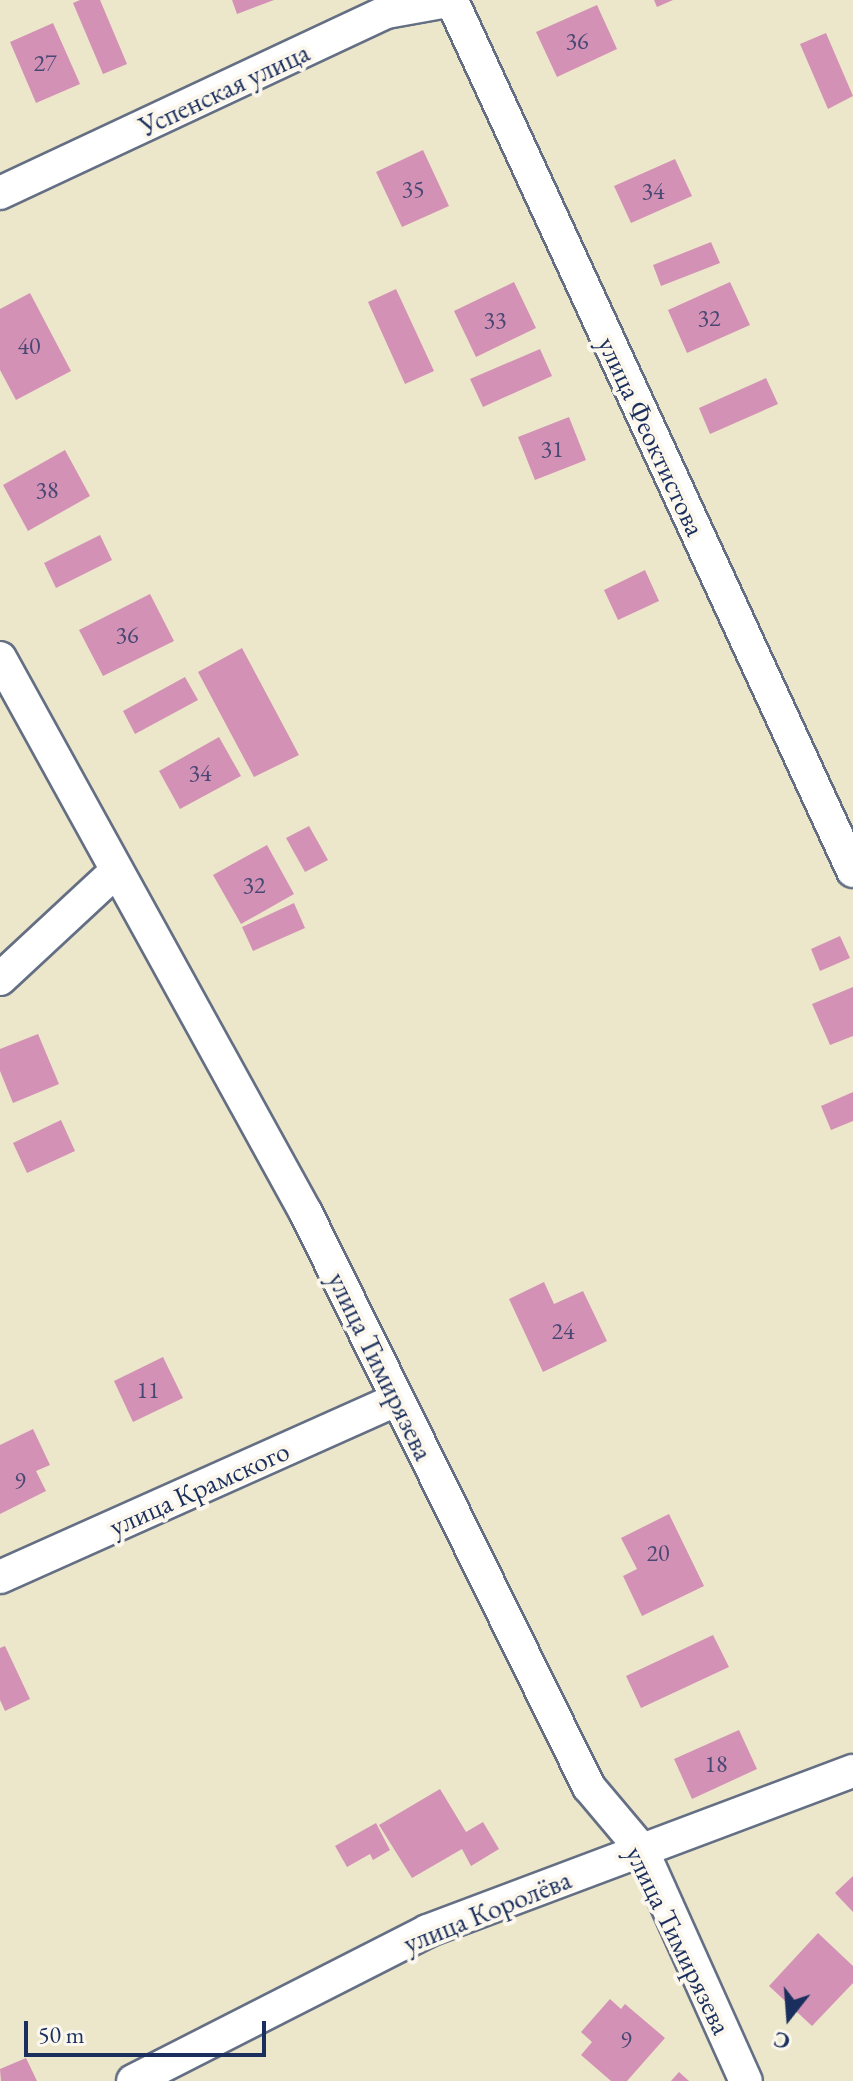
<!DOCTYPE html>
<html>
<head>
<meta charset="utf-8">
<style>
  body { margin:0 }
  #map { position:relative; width:853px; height:2081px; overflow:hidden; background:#ece7ca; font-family:"EB Garamond",serif }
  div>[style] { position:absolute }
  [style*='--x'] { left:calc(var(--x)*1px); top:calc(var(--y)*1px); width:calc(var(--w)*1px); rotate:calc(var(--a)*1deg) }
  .building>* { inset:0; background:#d392b5 }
  .roads { filter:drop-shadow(2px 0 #646f84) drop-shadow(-2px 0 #646f84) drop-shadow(0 2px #646f84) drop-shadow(0 -2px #646f84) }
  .minor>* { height:32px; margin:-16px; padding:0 16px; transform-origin:16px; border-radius:16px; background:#fff }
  span { translate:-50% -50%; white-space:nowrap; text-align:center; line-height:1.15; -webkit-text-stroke:8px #fbf7ec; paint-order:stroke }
  .number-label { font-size:24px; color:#494874 }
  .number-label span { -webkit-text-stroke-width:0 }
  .street-label { font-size:28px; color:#1b2f5e }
  .north { position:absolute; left:749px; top:1977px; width:80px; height:80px; -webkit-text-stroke:6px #fbf7ec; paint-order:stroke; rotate:197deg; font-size:22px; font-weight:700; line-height:32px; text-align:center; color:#1b2f5e }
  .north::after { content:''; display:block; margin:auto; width:28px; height:36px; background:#1b2f5e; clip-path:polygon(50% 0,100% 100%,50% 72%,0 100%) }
  .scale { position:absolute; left:24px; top:2021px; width:242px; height:36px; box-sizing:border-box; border:4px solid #1b2f5e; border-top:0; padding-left:10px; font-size:24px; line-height:28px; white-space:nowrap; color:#1b2f5e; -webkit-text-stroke:6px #fbf7ec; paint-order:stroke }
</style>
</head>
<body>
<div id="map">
  <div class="building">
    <i style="clip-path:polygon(80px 0,100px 0,127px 64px,103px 74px,73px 3px)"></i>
    <i style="clip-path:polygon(232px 0,274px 0,237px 14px)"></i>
    <i style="clip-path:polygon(654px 0,673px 0,657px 7px)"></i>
    <i style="clip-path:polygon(597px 5px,617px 49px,557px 77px,536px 32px)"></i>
    <i style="clip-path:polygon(53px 23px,80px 84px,36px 103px,10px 42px)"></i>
    <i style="clip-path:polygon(826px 33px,853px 96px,828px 109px,800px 44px)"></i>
    <i style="clip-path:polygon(423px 150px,449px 206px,402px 227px,376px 172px)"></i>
    <i style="clip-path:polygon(675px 159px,692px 196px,631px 223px,614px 186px)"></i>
    <i style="clip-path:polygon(711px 242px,720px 263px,661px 286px,653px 265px)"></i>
    <i style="clip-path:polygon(514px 282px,536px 328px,476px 357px,454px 311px)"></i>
    <i style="clip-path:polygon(730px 282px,750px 325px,687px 353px,668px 310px)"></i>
    <i style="clip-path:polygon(396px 289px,434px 371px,405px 384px,368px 302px)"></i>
    <i style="clip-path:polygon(30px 293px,71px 371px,16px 400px,0 370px,0 309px)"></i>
    <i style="clip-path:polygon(540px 349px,552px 376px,483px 407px,470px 379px)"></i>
    <i style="clip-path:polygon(766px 378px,778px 404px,710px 434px,699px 408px)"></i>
    <i style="clip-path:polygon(569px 417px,586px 460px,535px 480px,518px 437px)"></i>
    <i style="clip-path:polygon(65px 450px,90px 496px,28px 531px,3px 485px)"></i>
    <i style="clip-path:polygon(100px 535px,112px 560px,56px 588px,44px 563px)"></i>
    <i style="clip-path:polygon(645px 570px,659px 601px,618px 620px,604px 590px)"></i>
    <i style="clip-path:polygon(150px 594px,174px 641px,103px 676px,79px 630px)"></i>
    <i style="clip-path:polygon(242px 648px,299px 755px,254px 777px,198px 672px)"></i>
    <i style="clip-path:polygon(185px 677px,198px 700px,135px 734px,123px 711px)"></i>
    <i style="clip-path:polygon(219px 737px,241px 776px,180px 809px,159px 771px)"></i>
    <i style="clip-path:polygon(309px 826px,328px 860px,305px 872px,286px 838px)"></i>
    <i style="clip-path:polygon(267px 845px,294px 894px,241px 924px,213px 875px)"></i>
    <i style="clip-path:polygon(294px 903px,305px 928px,253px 951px,242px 927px)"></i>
    <i style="clip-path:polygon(840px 936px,850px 958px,820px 971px,811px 949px)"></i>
    <i style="clip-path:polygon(853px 987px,853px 1036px,830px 1045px,812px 1004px)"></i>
    <i style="clip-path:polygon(38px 1034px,59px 1084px,13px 1103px,0 1071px,0 1049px)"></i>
    <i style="clip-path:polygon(853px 1092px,853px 1121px,831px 1130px,821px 1106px)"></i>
    <i style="clip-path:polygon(61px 1120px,75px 1151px,27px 1173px,13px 1143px)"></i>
    <i style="clip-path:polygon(544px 1282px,554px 1304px,583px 1291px,607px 1341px,543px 1372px,509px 1299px)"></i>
    <i style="clip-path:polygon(163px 1357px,183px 1398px,133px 1422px,114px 1381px)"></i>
    <i style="clip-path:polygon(33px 1429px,50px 1465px,36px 1471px,46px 1491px,0 1514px,0 1445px)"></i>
    <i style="clip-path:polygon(669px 1514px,704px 1586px,642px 1616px,623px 1576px,637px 1569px,621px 1538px)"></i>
    <i style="clip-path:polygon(713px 1635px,729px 1667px,641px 1708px,626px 1676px)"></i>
    <i style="clip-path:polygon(5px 1646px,30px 1699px,5px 1711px,0 1700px,0 1648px)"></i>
    <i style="clip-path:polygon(739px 1730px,757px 1769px,692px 1799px,674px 1759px)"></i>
    <i style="clip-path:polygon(440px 1789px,466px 1832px,483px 1822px,499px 1849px,471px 1866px,462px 1849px,412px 1878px,379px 1825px)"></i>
    <i style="clip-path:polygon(376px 1823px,390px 1850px,373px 1860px,370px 1854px,347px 1867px,335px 1846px)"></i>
    <i style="clip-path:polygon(853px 1876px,853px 1912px,835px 1893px)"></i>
    <i style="clip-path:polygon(818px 1933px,853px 1966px,853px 1983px,812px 2026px,769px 1986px)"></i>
    <i style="clip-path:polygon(610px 1999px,621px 2009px,625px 2004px,665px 2038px,627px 2081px,611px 2081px,581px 2055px,592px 2042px,581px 2032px)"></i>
    <i style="clip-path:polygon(26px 2058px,37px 2081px,1px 2081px,0 2069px)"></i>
    <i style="clip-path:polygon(679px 2072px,689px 2081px,671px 2081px)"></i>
  </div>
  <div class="roads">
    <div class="minor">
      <i style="--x:452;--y:1;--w:958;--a:65.25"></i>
      <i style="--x:0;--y:193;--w:427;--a:-25.1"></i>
      <i style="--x:387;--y:12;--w:67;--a:-10.3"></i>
      <i style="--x:0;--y:658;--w:634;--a:61.13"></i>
      <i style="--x:306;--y:1213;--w:640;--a:63.76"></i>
      <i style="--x:589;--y:1787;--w:82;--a:49.9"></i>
      <i style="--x:642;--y:1850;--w:253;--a:65.8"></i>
      <i style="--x:0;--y:979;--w:157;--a:-42.9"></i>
      <i style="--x:0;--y:1577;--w:435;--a:-24.1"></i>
      <i style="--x:133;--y:2081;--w:330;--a:-27"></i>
      <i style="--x:427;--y:1931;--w:455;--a:-20.6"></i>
    </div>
  </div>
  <div class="number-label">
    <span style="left:577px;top:41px">36</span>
    <span style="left:45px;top:63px">27</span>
    <span style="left:413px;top:189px">35</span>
    <span style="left:653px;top:191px">34</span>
    <span style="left:709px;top:318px">32</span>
    <span style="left:495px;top:320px">33</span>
    <span style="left:29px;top:346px">40</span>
    <span style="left:552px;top:449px">31</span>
    <span style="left:47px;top:490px">38</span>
    <span style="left:127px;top:635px">36</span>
    <span style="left:200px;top:773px">34</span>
    <span style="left:254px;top:885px">32</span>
    <span style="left:563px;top:1331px">24</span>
    <span style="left:148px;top:1390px">11</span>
    <span style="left:20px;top:1481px">9</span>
    <span style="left:658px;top:1553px">20</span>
    <span style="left:716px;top:1764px">18</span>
    <span style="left:626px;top:2040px">9</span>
  </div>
  <div class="street-label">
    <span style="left:224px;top:89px;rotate:-25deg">Успенская улица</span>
    <span style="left:652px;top:436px;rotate:65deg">улица Феоктистова</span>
    <span style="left:381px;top:1366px;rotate:64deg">улица Тимирязева</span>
    <span style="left:199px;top:1488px;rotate:-24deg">улица Крамского</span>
    <span style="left:487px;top:1911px;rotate:-22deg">улица Королёва</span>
    <span style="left:679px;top:1940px;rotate:64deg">улица Тимирязева</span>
  </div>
  <div class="north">С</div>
  <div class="scale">50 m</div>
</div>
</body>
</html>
